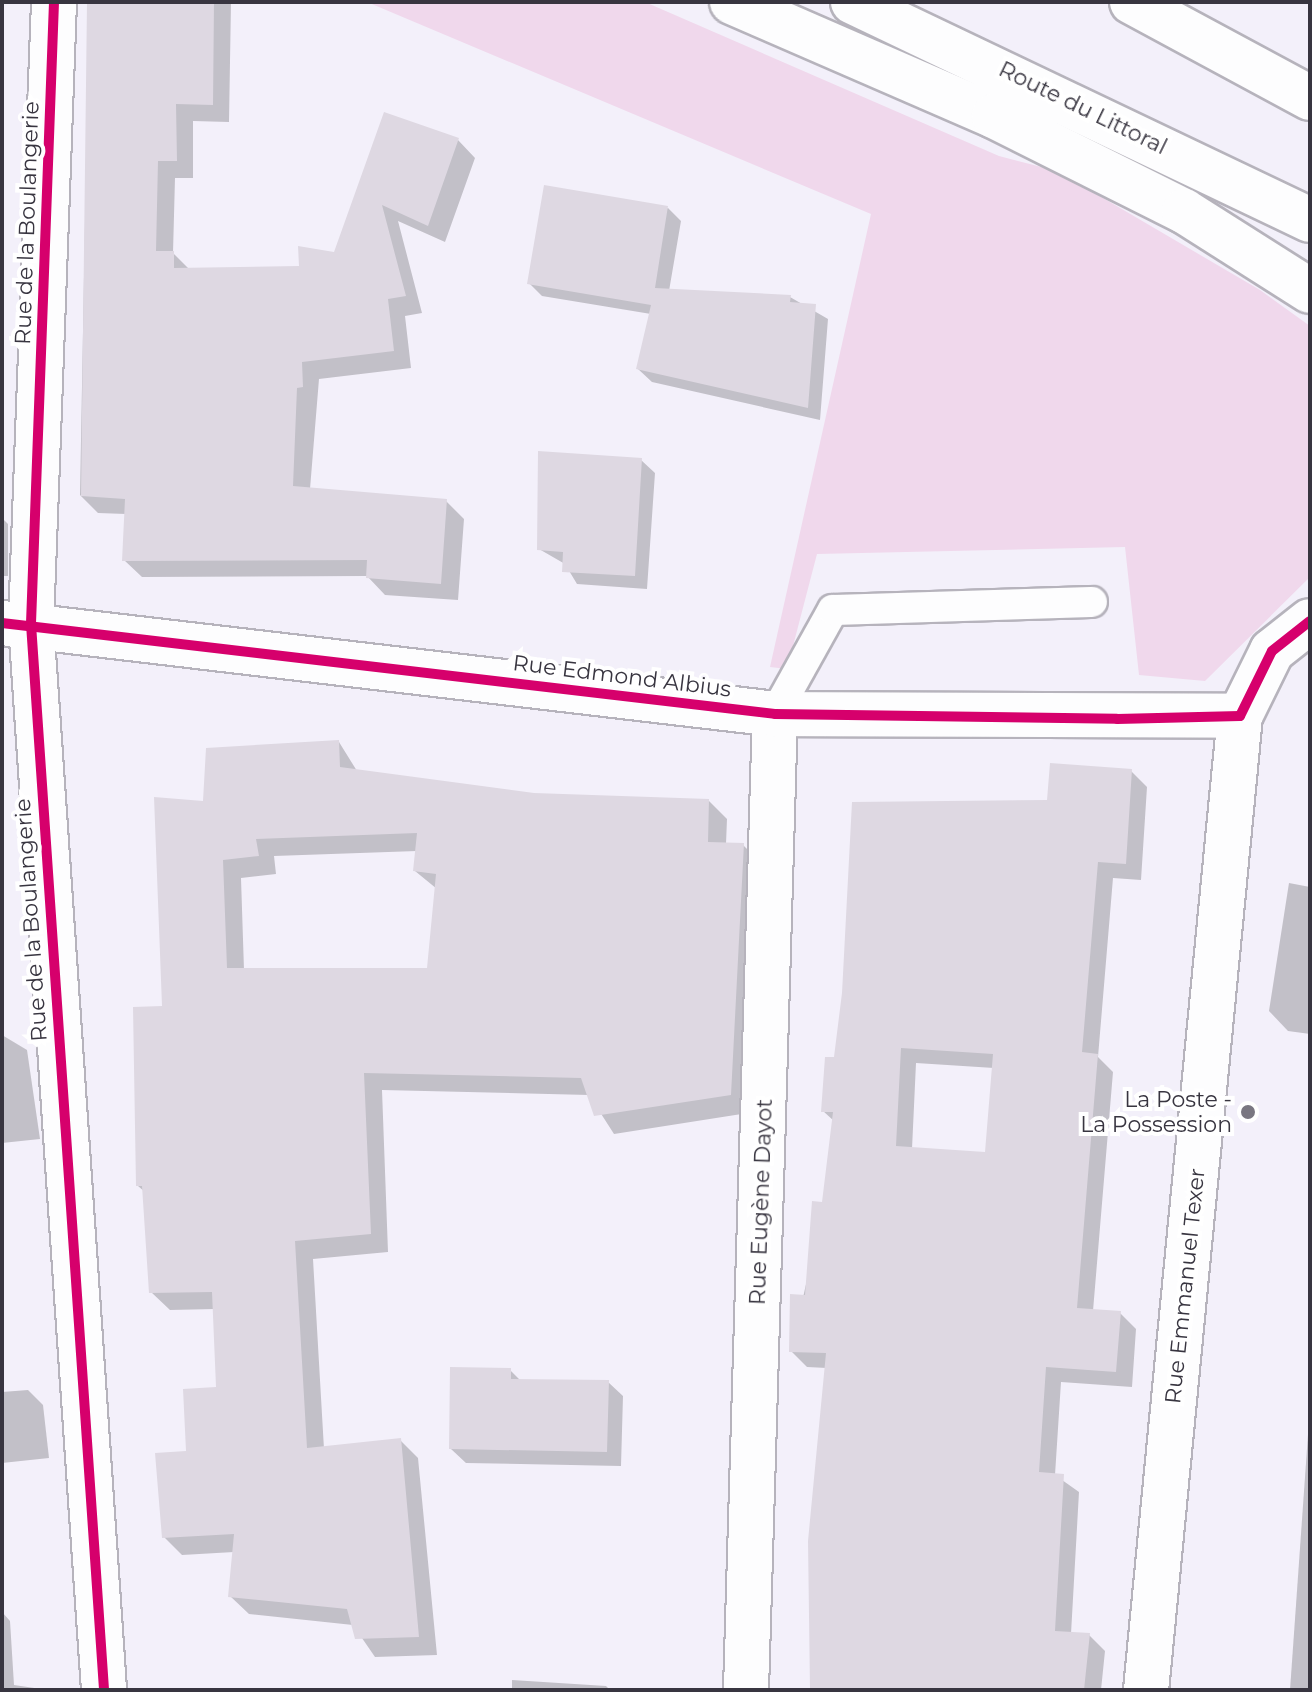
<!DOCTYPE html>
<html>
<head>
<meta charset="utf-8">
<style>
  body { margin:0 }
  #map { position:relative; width:1312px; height:1692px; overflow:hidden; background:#f3f0fa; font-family:Montserrat,sans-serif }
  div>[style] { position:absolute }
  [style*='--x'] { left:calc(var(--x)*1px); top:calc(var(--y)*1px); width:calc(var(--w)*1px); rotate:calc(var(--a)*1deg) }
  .green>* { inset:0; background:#f0d8ec }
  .shadow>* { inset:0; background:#0003 }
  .building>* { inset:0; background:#ded8e2 }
  .roads { filter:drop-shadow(2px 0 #b6b3bc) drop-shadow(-2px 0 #b6b3bc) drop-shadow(0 2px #b6b3bc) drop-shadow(0 -2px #b6b3bc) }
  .lane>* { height:30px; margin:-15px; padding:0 15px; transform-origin:15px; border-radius:15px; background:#fdfdfe }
  .street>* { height:44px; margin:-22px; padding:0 22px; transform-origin:22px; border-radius:22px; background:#fdfdfe }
  .secondary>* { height:44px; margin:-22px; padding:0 22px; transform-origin:22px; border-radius:22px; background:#fdfdfe }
  .highway>* { height:44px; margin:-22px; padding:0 22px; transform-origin:22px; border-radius:22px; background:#fdfdfe }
  .cycleway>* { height:10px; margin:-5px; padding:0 5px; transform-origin:5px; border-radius:5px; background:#d6006c }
  .dots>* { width:22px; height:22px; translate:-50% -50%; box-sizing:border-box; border:4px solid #fff; border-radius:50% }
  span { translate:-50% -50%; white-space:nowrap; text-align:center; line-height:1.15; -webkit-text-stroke:8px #fff; paint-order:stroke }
  .street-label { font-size:22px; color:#383540 }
  .poi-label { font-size:22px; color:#383540 }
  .right { translate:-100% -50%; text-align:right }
  .frame { position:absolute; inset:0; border:4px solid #383540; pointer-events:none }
</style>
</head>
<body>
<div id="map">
  <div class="green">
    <i style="clip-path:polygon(367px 2px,645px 2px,999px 156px,1057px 171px,1260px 290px,1310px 326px,1310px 577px,1205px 681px,1139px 675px,1125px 547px,817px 554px,787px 669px,770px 667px,871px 214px)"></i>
  </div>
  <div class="shadow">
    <i style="clip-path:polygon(89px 2px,231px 2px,229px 122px,193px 121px,193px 178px,175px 178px,173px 253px,190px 270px,302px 268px,336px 254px,385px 114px,458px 140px,475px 158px,445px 242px,398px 221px,422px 313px,405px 316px,411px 368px,319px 379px,310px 489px,446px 501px,464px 519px,458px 600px,385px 595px,367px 576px,142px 577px,124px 560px,126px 514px,98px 513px,80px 495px)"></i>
    <i style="clip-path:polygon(668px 208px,681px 221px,669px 291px,790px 297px,828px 319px,820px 420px,652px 382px,638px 369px,651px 314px,542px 296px,529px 283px)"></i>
    <i style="clip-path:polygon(641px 460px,655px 473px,647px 589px,577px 584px,565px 564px,539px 549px)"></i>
    <i style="clip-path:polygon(2px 518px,8px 524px,8px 576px,2px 576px)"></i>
    <i style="clip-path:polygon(evenodd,339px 742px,357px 771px,534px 795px,709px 801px,727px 819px,726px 844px,743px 845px,761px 863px,748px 1113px,614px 1134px,589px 1095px,382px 1090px,388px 1252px,313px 1259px,324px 1449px,400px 1440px,418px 1458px,437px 1655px,375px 1657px,353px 1625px,249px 1614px,230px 1596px,234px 1552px,182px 1555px,164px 1537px,188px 1453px,218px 1389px,215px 1309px,170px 1310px,151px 1292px,145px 1192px,138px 1186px,205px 804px,339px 742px,417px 851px,415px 871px,437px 889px,428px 970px,244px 970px,241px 878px,276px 874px,274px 856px,417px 851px)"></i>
    <i style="clip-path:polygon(evenodd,1131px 771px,1147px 787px,1141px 880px,1113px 878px,1098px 1057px,1113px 1072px,1093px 1311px,1120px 1313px,1136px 1329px,1132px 1387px,1061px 1382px,1055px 1475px,1079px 1492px,1071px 1634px,1089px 1635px,1105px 1651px,1101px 1690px,810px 1690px,810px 1541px,827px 1368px,807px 1367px,791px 1351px,824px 1204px,834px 1121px,823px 1111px,836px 1059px,1049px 802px,1131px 771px,916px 1063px,994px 1068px,986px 1154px,912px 1149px,916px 1063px)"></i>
    <i style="clip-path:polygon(1289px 883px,1310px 887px,1310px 1034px,1288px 1031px,1269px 1011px)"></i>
    <i style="clip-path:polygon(2px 1035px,27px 1050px,40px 1139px,2px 1143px)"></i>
    <i style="clip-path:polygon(510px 1370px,521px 1381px,608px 1382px,623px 1396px,621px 1466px,466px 1463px,451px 1449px)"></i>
    <i style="clip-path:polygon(28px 1390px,43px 1405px,49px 1458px,2px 1463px,2px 1392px)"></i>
    <i style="clip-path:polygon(1310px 1406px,1310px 1690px,1290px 1690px)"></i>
    <i style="clip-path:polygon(2px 1612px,10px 1621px,14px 1685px,48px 1690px,2px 1690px)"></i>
    <i style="clip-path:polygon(512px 1680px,606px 1686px,610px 1690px,512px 1690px)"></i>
  </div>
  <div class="building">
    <i style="clip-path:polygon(87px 2px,214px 2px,213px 105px,176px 104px,177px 161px,158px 161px,156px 251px,174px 251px,174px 268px,299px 266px,298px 246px,334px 252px,384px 112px,459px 138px,428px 226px,382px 205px,406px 296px,388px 299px,394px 351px,302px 362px,303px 387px,297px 388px,293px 486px,447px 499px,441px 584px,366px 578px,367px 560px,122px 561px,125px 499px,81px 496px)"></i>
    <i style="clip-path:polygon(544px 185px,668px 206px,655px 288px,791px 295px,790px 302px,816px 304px,808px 408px,636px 369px,651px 305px,527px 284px)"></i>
    <i style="clip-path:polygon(538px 451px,642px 458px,635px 576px,562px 572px,563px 552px,537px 550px)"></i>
    <i style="clip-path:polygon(evenodd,339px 740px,340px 767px,534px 793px,709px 799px,708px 842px,744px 843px,731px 1095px,594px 1116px,581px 1078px,364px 1073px,371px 1234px,295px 1241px,307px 1448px,401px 1438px,419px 1637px,355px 1639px,347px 1609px,228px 1597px,234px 1534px,162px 1538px,155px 1453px,186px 1451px,183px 1389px,216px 1387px,212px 1292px,149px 1293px,142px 1186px,136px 1186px,133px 1007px,162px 1006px,154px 797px,203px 801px,206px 748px,339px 740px,417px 833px,413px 871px,436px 874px,427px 968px,227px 968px,223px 860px,259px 856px,256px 839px,417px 833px)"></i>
    <i style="clip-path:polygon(evenodd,1050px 763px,1132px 769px,1126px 864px,1098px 862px,1082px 1052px,1098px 1054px,1077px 1308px,1121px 1311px,1116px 1372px,1046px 1367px,1039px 1472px,1064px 1474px,1055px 1631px,1090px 1633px,1084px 1690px,810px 1690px,808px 1541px,826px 1353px,789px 1352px,790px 1294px,805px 1295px,812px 1201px,822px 1202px,833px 1112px,821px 1112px,825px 1057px,834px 1057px,842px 993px,852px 802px,1047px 800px,1050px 763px,901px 1048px,993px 1054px,985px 1152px,896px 1146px,901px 1048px)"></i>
    <i style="clip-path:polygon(450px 1367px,511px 1368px,511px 1379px,609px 1380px,607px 1452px,449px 1449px)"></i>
  </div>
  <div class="roads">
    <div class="lane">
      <i style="--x:775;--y:714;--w:119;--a:-60.9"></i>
      <i style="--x:833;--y:610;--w:259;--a:-1.8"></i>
    </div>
    <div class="street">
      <i style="--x:54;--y:2;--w:622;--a:92.12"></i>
      <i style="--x:31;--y:624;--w:1068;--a:86.08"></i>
      <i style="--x:746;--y:1690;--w:976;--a:-88.3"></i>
    </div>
    <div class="secondary">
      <i style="--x:2;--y:623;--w:778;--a:6.71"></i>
      <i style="--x:775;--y:714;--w:465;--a:0.2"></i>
      <i style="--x:1146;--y:1690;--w:979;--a:-84.49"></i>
      <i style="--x:1240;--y:716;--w:72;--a:-63.8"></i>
      <i style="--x:1272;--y:651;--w:48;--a:-38.3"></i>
    </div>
    <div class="highway">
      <i style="--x:732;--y:2;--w:286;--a:23.5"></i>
      <i style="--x:994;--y:116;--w:212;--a:26.6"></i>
      <i style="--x:1184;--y:211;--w:149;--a:32.4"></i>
      <i style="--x:853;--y:2;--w:506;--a:25.5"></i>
      <i style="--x:1132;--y:2;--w:202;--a:28.3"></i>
    </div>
  </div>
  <div class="cycleway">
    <i style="--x:54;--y:2;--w:622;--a:92.12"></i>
    <i style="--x:31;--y:624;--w:1068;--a:86.08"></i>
    <i style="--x:2;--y:623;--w:778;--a:6.71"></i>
    <i style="--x:775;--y:714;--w:342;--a:0.8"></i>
    <i style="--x:1117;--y:719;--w:123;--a:-1.4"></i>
    <i style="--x:1240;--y:716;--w:72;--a:-63.8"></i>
    <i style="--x:1272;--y:651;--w:48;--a:-38.3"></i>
  </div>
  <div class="dots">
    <i style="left:1248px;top:1112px;background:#797681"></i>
  </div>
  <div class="street-label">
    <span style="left:1083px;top:108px;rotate:26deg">Route du Littoral</span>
    <span style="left:27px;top:223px;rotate:-88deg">Rue de la Boulangerie</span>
    <span style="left:622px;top:676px;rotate:7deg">Rue Edmond Albius</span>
    <span style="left:31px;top:920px;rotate:-94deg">Rue de la Boulangerie</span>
    <span style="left:761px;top:1202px;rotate:-88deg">Rue Eugène Dayot</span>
    <span style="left:1185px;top:1286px;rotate:-84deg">Rue Emmanuel Texer</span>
  </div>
  <div class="poi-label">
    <span class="right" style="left:1232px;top:1112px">La Poste -<br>La Possession</span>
  </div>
  <div class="frame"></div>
</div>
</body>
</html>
